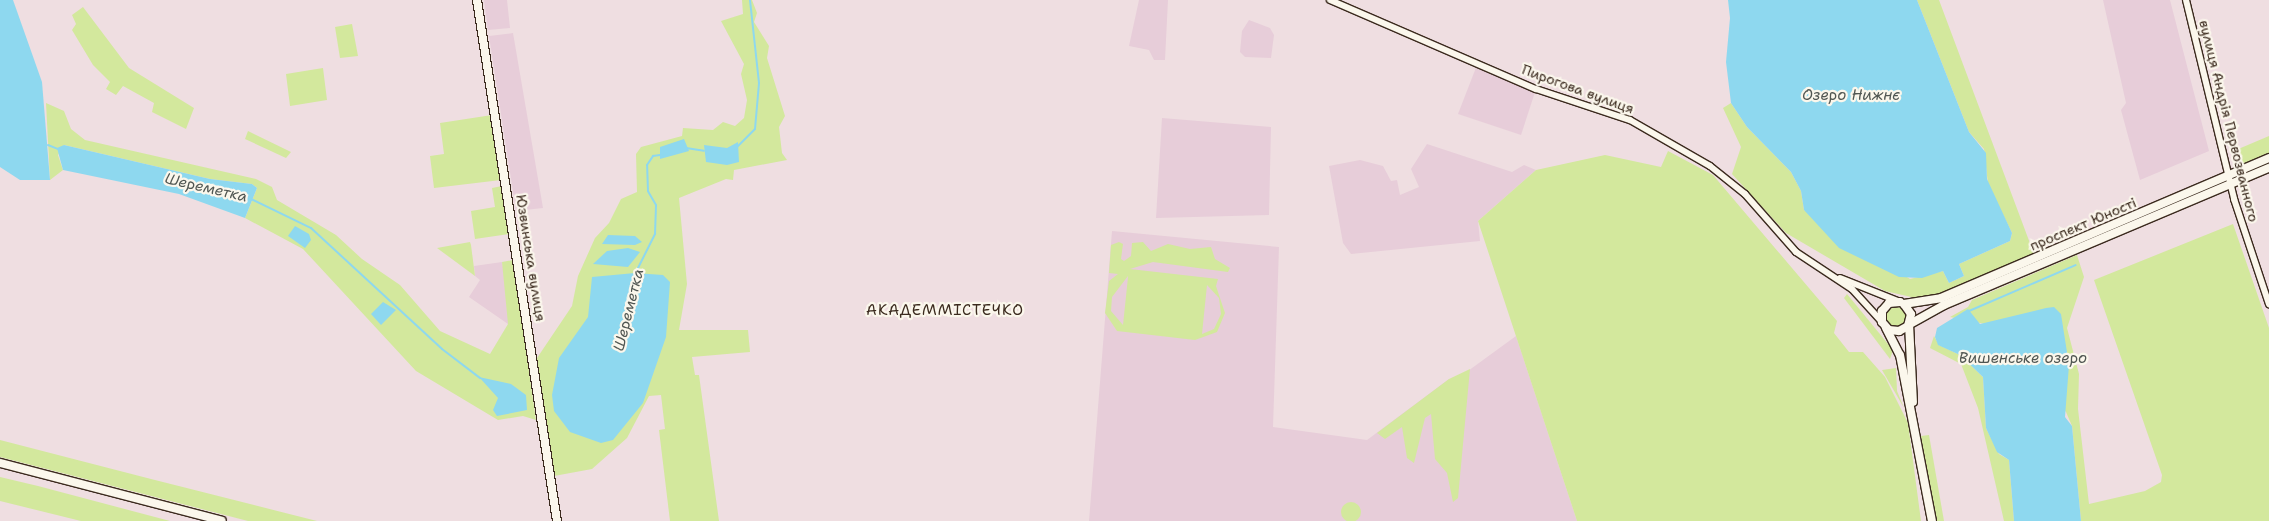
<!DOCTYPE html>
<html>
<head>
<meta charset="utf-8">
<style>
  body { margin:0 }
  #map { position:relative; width:2269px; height:521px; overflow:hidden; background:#efdee1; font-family:"Shantell Sans",sans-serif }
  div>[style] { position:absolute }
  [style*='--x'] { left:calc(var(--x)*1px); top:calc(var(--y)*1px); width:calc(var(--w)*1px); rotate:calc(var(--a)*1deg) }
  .built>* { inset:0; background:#e7cdd9 }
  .green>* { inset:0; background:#d3e89d }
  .round { border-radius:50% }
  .water>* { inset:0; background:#8ed8ef }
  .stream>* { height:2px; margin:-1px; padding:0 1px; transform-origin:1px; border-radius:1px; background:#8ed8ef }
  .roads { filter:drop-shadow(1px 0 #3b2a1e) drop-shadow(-1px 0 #3b2a1e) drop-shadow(0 1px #3b2a1e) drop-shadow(0 -1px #3b2a1e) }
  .minor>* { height:6px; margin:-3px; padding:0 3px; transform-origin:3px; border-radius:3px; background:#fbf7ec }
  .major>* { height:8px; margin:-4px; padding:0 4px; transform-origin:4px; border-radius:4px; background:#fbf7ec }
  span { translate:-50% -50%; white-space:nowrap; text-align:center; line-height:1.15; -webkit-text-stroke:4.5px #fbf7ec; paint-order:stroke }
  .street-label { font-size:14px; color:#3b2a1e }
  .water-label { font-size:15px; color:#505652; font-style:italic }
  .neighbourhood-label { font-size:15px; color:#3b2a1e; letter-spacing:1px }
</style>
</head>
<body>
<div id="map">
  <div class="built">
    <i style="clip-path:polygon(484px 0,507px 0,510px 28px,488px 30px)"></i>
    <i style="clip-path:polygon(1139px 0,1168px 0,1165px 60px,1154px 60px,1149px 50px,1129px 46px)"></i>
    <i style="clip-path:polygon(2103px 0,2170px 0,2209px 151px,2140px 180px,2121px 110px,2126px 103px)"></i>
    <i style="clip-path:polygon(1249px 20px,1270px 28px,1274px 35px,1271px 58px,1245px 57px,1240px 52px,1242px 31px)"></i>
    <i style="clip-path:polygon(513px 33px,543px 208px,516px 211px,489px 36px)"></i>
    <i style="clip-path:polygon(1477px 65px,1536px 89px,1521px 135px,1458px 114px)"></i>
    <i style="clip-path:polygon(1162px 118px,1271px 127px,1269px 215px,1156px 218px)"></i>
    <i style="clip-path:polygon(1427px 144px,1512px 172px,1524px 165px,1536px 170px,1478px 221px,1480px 241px,1351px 254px,1343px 243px,1329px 166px,1360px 160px,1383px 166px,1391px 181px,1397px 180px,1400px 195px,1419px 187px,1411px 169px)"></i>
    <i style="clip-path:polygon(1112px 231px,1279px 247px,1273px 427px,1367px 440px,1449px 379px,1457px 379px,1516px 336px,1577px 521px,1089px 521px)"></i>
    <i style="clip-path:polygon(502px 262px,508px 294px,508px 324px,469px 297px,480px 280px,475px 276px,474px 266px)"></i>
  </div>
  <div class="green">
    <i style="clip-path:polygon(742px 0,752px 0,757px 13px,754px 22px,769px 46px,767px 58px,785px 116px,779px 127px,782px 153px,787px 160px,734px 170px,733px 180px,726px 179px,679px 198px,687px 284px,679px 330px,748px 330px,750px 352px,692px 357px,695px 375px,699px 375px,719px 521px,670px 521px,659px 430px,665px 429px,661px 395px,649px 396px,627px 438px,592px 469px,554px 476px,535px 361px,572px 306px,578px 276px,595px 238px,609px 223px,621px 199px,637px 192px,636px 154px,641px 147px,682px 136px,683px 128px,713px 130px,723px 122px,735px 126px,744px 118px,747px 100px,741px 74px,744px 64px,721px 21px,743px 14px)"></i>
    <i style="clip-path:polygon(1917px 0,1939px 0,2034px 254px,1944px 293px,1920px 299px,1885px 291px,1786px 233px,1732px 174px,1741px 147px,1723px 108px,1731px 103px,1747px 127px,1791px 172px,1801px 191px,1804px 210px,1910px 279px,1943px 271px,1949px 283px,1964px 276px,1959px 264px,2010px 241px,2012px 233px,1988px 184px,1984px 149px,1969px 132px)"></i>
    <i style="clip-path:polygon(83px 7px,129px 68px,194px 108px,186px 129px,152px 112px,154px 103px,123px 86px,116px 95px,106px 89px,110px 82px,93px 65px,72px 30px,76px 24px,72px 15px)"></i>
    <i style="clip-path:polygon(352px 24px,358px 56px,340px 58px,335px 27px)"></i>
    <i style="clip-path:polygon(323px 68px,327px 100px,290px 106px,286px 74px)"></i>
    <i style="clip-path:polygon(46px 103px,64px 111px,71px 129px,85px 140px,256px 179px,272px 187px,277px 200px,336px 235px,362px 259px,400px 285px,440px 331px,490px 354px,508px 324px,502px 262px,513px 260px,536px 420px,523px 416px,498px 420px,416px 371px,303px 249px,245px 218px,257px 188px,252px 184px,210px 179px,64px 145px,58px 155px,63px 170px,50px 180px)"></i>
    <i style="clip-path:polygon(492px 115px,501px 180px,434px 188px,430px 156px,444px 154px,440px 123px)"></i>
    <i style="clip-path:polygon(248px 131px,291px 152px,286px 158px,245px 139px)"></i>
    <i style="clip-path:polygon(2269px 136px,2269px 153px,2242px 165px,2236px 150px)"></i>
    <i style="clip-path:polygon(1668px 151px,1713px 175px,1837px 321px,1834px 333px,1849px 352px,1863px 352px,1885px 377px,1908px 423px,1921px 521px,1577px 521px,1478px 221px,1536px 170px,1605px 155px,1661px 167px)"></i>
    <i style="clip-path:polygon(502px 186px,509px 234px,475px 239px,471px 211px,495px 207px,492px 188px)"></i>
    <i style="clip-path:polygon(2233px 224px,2269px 328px,2269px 521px,2081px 521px,2072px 426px,2066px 412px,1985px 324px,1950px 317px,1968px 307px,1972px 300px,2077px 255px,2084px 277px,2067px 328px,2079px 374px,2078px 409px,2089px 504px,2145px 491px,2161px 482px,2162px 475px,2094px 280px)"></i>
    <i style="clip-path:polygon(470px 242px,471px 245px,475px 276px,437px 248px)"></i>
    <i style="clip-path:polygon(evenodd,1119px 242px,1123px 244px,1121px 259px,1124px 261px,1131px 256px,1132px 243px,1143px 242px,1151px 251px,1168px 244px,1190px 249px,1211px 247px,1215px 259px,1230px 268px,1228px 272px,1153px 262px,1130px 269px,1218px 279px,1216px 286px,1225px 313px,1217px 332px,1195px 340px,1117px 331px,1105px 313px,1109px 281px,1118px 274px,1109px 273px,1111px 245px,1119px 242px,1128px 276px,1128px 277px,1123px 325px,1111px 311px,1112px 297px,1128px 276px,1119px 242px,1207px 285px,1219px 298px,1221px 314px,1214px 329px,1202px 334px,1207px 285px)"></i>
    <i style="clip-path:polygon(1847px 294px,1893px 350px,1890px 359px,1844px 298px)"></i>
    <i class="round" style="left:1886px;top:307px;width:20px;height:20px"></i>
    <i style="clip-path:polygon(1934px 336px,1939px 345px,1960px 355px,1983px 377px,1986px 428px,1999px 454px,2009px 460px,2014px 521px,2004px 521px,1978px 408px,1961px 364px,1930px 348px)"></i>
    <i style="clip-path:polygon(1896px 368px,1897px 391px,1904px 408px,1882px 370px)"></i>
    <i style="clip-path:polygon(1470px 369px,1458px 498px,1453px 502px,1447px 473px,1435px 459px,1431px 414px,1425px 418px,1414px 463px,1407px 458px,1402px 427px,1385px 439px,1377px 433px,1449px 379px)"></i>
    <i style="clip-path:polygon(1929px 435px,1944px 521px,1937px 521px,1923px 450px,1921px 436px)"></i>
    <i style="clip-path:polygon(0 440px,151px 479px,317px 521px,248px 521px,0 457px)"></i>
    <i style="clip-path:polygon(0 477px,38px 486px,170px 521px,81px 521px,0 501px)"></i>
    <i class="round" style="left:1341px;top:502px;width:20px;height:20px"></i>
  </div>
  <div class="water">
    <i style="clip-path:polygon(0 0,13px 0,42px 82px,50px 180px,20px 180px,0 167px)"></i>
    <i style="clip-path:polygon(1728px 0,1917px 0,1969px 132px,1986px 153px,1987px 179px,2012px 233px,2010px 241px,1959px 264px,1964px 276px,1949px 283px,1943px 271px,1922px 278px,1899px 277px,1839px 248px,1804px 210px,1801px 191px,1791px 172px,1747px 127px,1731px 103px,1726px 62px,1730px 18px)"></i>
    <i style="clip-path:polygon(684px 139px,689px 151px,660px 159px,660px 147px)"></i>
    <i style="clip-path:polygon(738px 142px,739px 162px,727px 165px,706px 162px,704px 145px,727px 148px)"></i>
    <i style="clip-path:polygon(64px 145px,210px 179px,252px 184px,257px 188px,245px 218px,179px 194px,63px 170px,57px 148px)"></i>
    <i style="clip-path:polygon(295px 226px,309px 234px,311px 240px,305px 248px,288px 236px)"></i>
    <i style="clip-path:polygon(608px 235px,635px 236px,642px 242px,635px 245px,602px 244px)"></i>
    <i style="clip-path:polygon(628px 248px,640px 252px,628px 267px,593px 264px,607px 251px)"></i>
    <i style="clip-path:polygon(635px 273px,663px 275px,670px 282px,666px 337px,643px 403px,613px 440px,601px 443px,570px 432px,554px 411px,552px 395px,559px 358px,588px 317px,592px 277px)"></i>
    <i style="clip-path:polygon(383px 302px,396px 310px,381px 325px,371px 314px)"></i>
    <i style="clip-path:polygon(2046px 308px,2054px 307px,2061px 314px,2069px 365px,2065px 417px,2072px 426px,2081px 521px,2014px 521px,2009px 460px,1997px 452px,1986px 428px,1983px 377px,1960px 355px,1938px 345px,1935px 337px,1937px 328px,1968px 309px,1980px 324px)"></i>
    <i style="clip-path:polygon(479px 377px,511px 384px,526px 395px,527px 410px,497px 416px,493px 410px,498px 398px)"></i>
  </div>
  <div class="stream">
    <i style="--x:48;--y:145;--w:11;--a:22"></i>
    <i style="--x:686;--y:148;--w:18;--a:9"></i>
    <i style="--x:735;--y:149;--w:28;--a:-45"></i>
    <i style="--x:755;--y:129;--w:46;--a:-85"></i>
    <i style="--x:759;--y:83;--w:83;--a:-96.2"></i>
    <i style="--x:249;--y:198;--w:69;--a:25.8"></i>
    <i style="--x:311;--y:228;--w:178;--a:42.7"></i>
    <i style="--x:442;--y:349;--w:48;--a:37.3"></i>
    <i style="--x:635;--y:274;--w:45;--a:-63.4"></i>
    <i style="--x:655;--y:234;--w:29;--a:-88"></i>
    <i style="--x:656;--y:205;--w:16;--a:-120"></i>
    <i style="--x:648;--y:191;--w:26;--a:-92"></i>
    <i style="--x:647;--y:165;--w:11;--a:-56"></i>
    <i style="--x:653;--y:156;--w:7;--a:-8"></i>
    <i style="--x:1969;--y:311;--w:116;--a:-23.3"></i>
  </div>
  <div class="roads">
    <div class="minor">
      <i style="--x:1330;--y:0;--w:224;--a:23.4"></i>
      <i style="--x:1536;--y:89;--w:99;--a:18.3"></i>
      <i style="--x:1630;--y:120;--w:92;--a:29.9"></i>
      <i style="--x:1710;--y:166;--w:45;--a:38.7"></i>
      <i style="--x:1745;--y:194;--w:77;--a:48.7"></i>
      <i style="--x:1796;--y:252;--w:67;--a:33.5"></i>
      <i style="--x:1852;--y:289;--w:45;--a:47.7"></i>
      <i style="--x:2186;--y:0;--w:205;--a:76.4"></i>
      <i style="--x:2234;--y:199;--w:111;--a:71.6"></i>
      <i style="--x:1840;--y:278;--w:65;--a:21.8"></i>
    </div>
    <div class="major">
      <i style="--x:477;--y:0;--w:527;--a:81.27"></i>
      <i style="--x:1900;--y:302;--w:11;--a:175"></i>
      <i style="--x:1889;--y:303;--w:11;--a:131"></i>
      <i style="--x:1882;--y:311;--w:11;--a:90"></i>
      <i style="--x:1882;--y:322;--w:11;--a:49"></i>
      <i style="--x:1889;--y:330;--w:10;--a:6"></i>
      <i style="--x:1899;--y:331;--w:10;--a:-29"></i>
      <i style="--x:1908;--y:326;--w:12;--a:-76"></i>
      <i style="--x:1911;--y:314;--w:12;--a:-125"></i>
      <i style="--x:1904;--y:304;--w:37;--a:-9"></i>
      <i style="--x:1941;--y:298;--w:357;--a:-23.1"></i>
      <i style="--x:1909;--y:324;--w:78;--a:87.1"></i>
      <i style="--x:1910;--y:324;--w:39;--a:-29"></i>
      <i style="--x:1944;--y:305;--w:353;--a:-22.9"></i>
      <i style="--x:1886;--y:328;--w:30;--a:63"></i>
      <i style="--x:1900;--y:355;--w:169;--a:79.1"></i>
      <i style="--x:0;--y:463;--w:229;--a:14.6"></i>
    </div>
  </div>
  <div class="street-label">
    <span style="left:1578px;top:89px;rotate:20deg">Пирогова вулиця</span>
    <span style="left:2229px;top:121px;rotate:76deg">вулиця Андрія Первозванного</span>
    <span style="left:2083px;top:224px;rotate:-23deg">проспект Юності</span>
    <span style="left:531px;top:258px;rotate:81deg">Юзвинська вулиця</span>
  </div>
  <div class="water-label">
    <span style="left:1851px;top:96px">Озеро Нижнє</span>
    <span style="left:206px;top:188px;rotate:13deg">Шереметка</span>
    <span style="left:629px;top:310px;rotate:-76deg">Шереметка</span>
    <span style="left:2023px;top:359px">Вишенське озеро</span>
  </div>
  <div class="neighbourhood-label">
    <span style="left:945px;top:311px">АКАДЕММІСТЕЧКО</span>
  </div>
</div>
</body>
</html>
